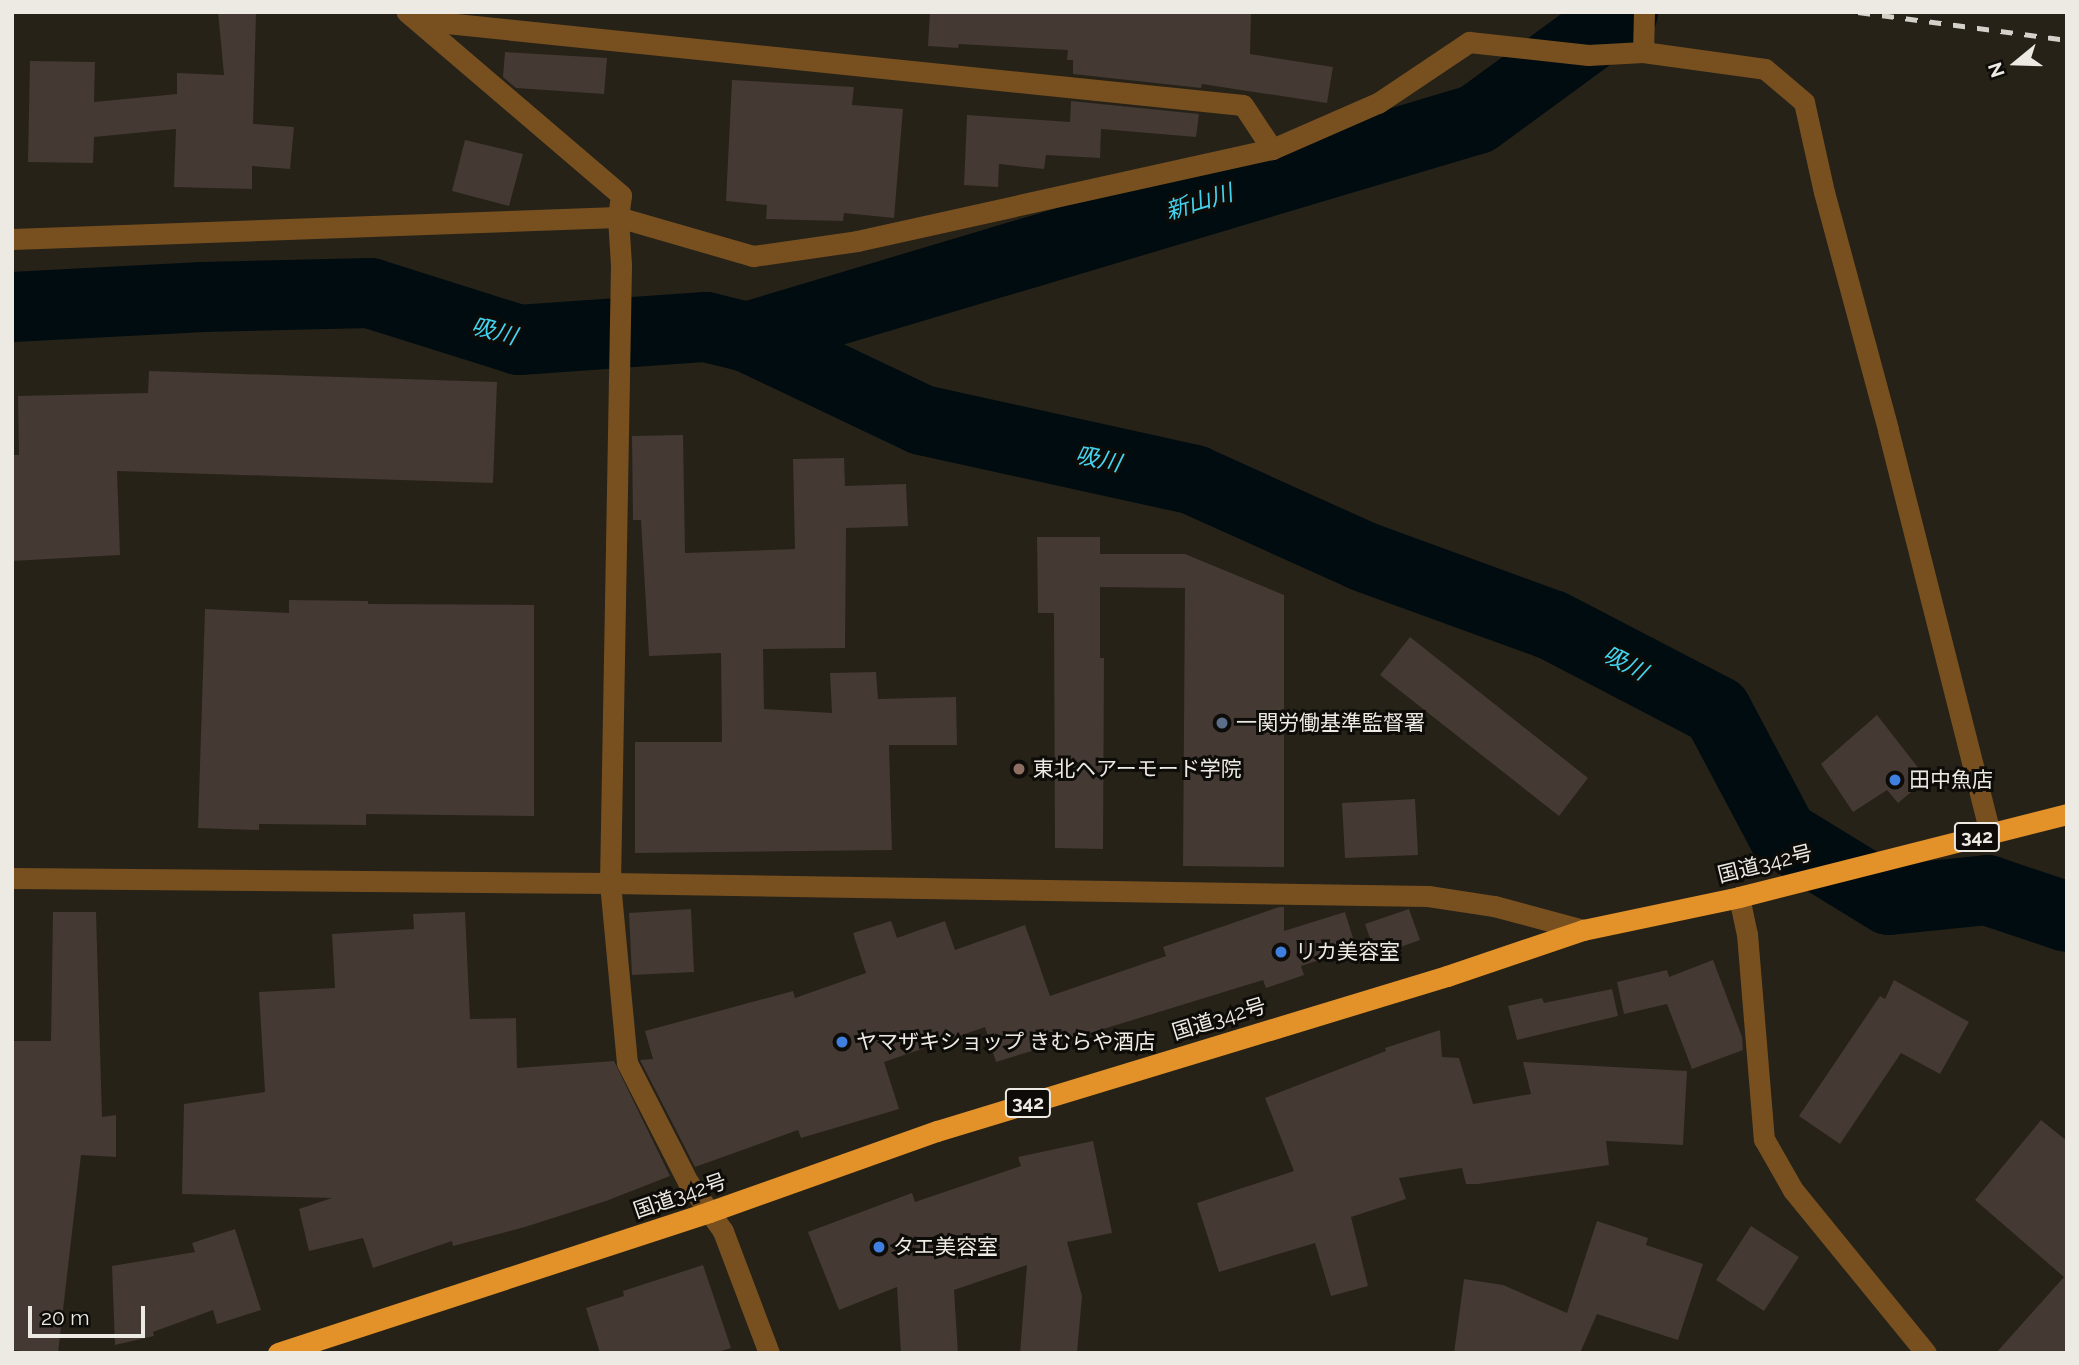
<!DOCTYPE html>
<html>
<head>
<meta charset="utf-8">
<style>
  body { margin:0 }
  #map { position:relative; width:2079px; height:1365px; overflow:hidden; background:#262218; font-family:Raleway,"Noto Sans JP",sans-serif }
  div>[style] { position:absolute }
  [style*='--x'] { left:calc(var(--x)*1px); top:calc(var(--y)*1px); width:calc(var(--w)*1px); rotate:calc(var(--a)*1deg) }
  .river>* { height:70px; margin:-35px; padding:0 35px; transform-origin:35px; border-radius:35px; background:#000c10 }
  .building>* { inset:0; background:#443933 }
  .minor>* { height:21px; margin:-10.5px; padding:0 10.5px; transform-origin:10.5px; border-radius:10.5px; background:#785020 }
  .highway>* { height:21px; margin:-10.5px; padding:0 10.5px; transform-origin:10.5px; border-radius:10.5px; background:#e39129 }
  .rail>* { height:5px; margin-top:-2.5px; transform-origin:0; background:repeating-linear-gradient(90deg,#d4d1cb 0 12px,transparent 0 24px) }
  .dots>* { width:19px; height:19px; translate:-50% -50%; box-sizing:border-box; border:4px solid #0d0c08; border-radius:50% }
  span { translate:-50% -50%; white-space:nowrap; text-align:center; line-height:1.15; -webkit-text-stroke:6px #0d0c08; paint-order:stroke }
  .shield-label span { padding:2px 5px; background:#0d0c08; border:2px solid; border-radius:5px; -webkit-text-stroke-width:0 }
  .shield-label { font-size:19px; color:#edeae4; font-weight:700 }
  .poi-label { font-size:21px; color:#edeae4 }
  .left { translate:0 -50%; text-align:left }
  .street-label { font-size:21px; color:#edeae4 }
  .water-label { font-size:23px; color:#44d3ee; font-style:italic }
  .frame { position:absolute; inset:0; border:14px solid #edeae4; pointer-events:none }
  .north { position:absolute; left:1981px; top:28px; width:70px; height:70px; -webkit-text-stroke:5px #0d0c08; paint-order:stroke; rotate:251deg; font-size:19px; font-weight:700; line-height:28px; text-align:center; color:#edeae4 }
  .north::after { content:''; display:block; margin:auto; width:24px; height:32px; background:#edeae4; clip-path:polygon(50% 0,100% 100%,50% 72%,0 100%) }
  .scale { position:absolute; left:28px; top:1306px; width:117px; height:32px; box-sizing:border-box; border:4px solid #edeae4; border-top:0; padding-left:9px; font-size:21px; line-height:24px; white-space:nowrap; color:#edeae4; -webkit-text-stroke:5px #0d0c08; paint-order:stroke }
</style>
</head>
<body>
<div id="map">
  <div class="river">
    <i style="--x:12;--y:307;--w:191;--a:-3"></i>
    <i style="--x:203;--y:297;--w:167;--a:-1.4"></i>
    <i style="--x:370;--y:293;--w:156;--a:17.5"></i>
    <i style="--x:519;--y:340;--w:187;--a:-4"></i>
    <i style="--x:706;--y:327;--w:42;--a:13.7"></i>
    <i style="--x:747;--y:337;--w:194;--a:25.4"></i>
    <i style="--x:922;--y:420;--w:279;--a:12.4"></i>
    <i style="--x:1194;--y:480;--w:184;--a:24.3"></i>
    <i style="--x:1362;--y:556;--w:202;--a:20"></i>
    <i style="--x:1552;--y:625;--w:186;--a:27.5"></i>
    <i style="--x:1717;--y:711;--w:140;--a:62"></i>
    <i style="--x:1783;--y:835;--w:124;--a:31.5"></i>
    <i style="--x:1889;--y:900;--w:99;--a:-5.8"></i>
    <i style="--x:1987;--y:890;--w:84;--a:18.6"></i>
    <i style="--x:747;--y:337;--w:762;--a:-16.63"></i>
    <i style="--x:1477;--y:119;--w:181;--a:-36.2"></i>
  </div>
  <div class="building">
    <i style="clip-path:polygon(218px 12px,256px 12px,253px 124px,294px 127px,290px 169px,252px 166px,252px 189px,174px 187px,176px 129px,94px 137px,93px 163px,28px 162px,30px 61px,95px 62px,94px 102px,177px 94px,177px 73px,224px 75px)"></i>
    <i style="clip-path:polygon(930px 12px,1251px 12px,1250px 54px,1333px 67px,1327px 103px,1202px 84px,1201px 88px,1073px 74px,1073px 60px,1067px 60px,1068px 50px,959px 44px,958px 48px,928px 46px)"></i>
    <i style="clip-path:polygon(505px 52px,607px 58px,604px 94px,516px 88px,503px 77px)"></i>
    <i style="clip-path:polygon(732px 80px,854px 87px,852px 105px,903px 109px,894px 218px,844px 213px,843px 221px,766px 219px,767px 205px,726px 201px)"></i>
    <i style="clip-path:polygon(1071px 101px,1199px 114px,1196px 137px,1101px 129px,1100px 158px,1046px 155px,1044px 169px,999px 164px,998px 187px,964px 185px,967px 115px,1070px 122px)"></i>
    <i style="clip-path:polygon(465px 140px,523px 154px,509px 206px,452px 191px)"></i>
    <i style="clip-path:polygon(149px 371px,497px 382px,493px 483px,117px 471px,120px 555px,12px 561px,12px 455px,19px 455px,18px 396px,148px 393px)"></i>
    <i style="clip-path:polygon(683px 435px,685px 553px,795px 549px,793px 459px,844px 458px,845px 486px,906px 484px,908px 526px,846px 528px,845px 648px,763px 649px,764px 709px,832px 713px,830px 673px,876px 672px,878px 699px,956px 697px,957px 745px,889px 745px,892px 850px,635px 853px,635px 742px,722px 742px,721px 653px,649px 656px,641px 520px,633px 520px,632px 436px)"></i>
    <i style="clip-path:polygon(1037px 537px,1100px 537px,1100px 554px,1185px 554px,1284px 595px,1284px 867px,1183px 866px,1185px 588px,1100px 587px,1100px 658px,1104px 658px,1103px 849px,1055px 848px,1054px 613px,1038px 613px)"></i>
    <i style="clip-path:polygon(289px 600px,368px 601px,368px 604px,534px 605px,534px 816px,366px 814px,366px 825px,259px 824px,259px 830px,198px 828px,205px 609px,289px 613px)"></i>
    <i style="clip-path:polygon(1410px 637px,1588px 778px,1559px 816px,1380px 675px)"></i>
    <i style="clip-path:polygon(1877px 715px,1927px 779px,1898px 803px,1887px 790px,1853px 812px,1821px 764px)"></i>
    <i style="clip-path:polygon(1415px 799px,1418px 855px,1345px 858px,1342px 803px)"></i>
    <i style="clip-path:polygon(1279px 907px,1284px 907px,1284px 931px,1345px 912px,1356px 948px,1301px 966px,1304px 975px,1266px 988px,1263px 980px,996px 1062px,985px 1027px,884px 1062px,899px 1109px,801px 1138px,798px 1130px,695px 1167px,640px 1060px,653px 1059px,645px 1031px,793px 991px,795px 998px,866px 973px,853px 933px,891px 921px,897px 938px,945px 921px,955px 950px,1025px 925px,1050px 996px,1166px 956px,1163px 947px)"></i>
    <i style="clip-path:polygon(691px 909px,694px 972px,632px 975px,629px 913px)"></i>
    <i style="clip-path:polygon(1409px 909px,1420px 940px,1376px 956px,1365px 924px)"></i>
    <i style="clip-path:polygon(53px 912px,96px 912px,102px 1117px,116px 1115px,116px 1157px,81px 1155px,58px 1353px,42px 1353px,12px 1350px,12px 1041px,51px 1041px)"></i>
    <i style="clip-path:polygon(465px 912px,470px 1019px,516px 1018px,517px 1068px,614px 1061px,670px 1176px,606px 1201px,525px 1227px,453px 1246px,452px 1241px,373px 1268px,363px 1238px,309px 1251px,299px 1209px,332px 1198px,182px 1194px,184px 1104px,265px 1092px,259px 992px,335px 988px,332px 934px,414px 929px,413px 914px)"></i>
    <i style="clip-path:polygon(1713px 960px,1742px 1037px,1743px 1050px,1692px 1069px,1667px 1004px,1624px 1014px,1617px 982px,1667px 970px,1669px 977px)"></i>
    <i style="clip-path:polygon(1894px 980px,1969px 1022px,1940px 1074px,1901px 1053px,1840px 1144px,1799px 1116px,1880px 996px,1885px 999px)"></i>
    <i style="clip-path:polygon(1612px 989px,1618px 1016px,1517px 1040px,1508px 1006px,1542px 998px,1544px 1003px)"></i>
    <i style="clip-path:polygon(1440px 1030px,1442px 1057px,1459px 1058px,1473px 1104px,1531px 1094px,1523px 1062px,1687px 1071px,1683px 1145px,1606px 1141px,1609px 1165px,1478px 1184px,1466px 1184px,1462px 1168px,1399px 1178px,1406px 1199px,1351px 1217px,1368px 1286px,1331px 1296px,1315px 1243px,1219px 1272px,1197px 1203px,1294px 1171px,1265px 1098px,1386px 1051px,1385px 1048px)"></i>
    <i style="clip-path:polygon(2041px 1120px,2067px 1141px,2067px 1353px,1996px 1353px,2064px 1277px,1975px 1200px)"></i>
    <i style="clip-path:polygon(1093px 1141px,1112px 1233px,1067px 1242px,1082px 1296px,1077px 1353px,1020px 1353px,1027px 1265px,954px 1290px,958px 1353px,901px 1353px,897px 1287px,839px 1310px,808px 1232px,912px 1193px,915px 1202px,1021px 1166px,1018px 1157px)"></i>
    <i style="clip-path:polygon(1597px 1221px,1648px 1238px,1646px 1245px,1703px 1264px,1678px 1340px,1597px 1314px,1580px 1353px,1454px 1353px,1464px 1279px,1503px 1285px,1567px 1313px)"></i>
    <i style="clip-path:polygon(1751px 1226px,1799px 1257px,1764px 1311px,1716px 1280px)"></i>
    <i style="clip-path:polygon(235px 1229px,261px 1310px,217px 1324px,213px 1310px,153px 1332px,154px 1336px,115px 1345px,112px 1266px,195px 1252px,192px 1243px)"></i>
    <i style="clip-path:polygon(703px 1265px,731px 1348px,714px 1353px,600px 1353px,586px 1308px,624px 1296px,623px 1291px)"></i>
  </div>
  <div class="minor">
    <i style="--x:1644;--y:12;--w:40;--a:91.4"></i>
    <i style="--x:1643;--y:52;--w:123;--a:7.9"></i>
    <i style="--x:1765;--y:69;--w:51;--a:40.2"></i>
    <i style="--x:1804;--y:102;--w:92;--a:77.5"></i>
    <i style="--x:1824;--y:192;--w:246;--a:74.9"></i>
    <i style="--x:1888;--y:430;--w:416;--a:75.8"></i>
    <i style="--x:417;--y:20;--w:830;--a:5.88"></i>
    <i style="--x:1243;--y:105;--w:53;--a:56.6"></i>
    <i style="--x:12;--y:239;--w:606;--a:-2.08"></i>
    <i style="--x:618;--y:217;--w:22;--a:-82"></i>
    <i style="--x:621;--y:195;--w:282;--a:-139.5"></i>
    <i style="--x:12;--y:878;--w:598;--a:0.48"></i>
    <i style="--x:610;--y:883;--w:818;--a:0.91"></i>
    <i style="--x:1428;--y:896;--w:67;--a:8.6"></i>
    <i style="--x:1494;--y:906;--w:92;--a:15.1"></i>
    <i style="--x:1739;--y:897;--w:38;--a:78"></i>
    <i style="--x:1747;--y:934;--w:206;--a:85.3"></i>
    <i style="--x:1764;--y:1139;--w:59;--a:60.4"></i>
    <i style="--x:1793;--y:1190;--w:210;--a:50.8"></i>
    <i style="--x:769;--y:1353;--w:130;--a:-110.7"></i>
    <i style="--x:723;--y:1231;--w:60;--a:-125.5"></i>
    <i style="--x:688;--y:1182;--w:134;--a:-117.1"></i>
    <i style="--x:627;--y:1063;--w:181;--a:-95.4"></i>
    <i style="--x:610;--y:883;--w:618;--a:-88.98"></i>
    <i style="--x:621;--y:265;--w:48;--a:-93.6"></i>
    <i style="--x:618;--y:217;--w:141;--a:16.1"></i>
    <i style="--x:753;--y:256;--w:105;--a:-8.2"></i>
    <i style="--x:857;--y:241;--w:425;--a:-12.5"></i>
    <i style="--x:1272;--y:149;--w:116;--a:-23.5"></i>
    <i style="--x:1378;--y:103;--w:110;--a:-33.8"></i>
    <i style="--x:1469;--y:42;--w:120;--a:6.2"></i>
    <i style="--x:1588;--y:55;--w:55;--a:-3.1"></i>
  </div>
  <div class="highway">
    <i style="--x:278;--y:1353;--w:453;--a:-18.1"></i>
    <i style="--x:709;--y:1212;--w:242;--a:-19.6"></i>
    <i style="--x:937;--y:1131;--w:533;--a:-16.91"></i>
    <i style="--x:1447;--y:976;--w:144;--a:-18.7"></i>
    <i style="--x:1583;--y:930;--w:159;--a:-11.9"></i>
    <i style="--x:1739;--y:897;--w:338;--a:-14.2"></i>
  </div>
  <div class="rail">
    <i style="--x:1858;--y:12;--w:211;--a:7.6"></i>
  </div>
  <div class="dots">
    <i style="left:1222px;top:723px;background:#5c6f8a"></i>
    <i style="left:1019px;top:769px;background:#8d6e63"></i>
    <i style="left:1895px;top:780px;background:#3f7fe0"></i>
    <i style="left:1281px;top:952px;background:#3f7fe0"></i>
    <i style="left:842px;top:1042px;background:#3f7fe0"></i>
    <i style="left:879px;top:1247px;background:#3f7fe0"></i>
  </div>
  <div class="shield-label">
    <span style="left:1977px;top:837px">342</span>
    <span style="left:1028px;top:1103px">342</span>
  </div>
  <div class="poi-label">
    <span class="left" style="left:1236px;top:723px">一関労働基準監督署</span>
    <span class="left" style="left:1033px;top:769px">東北ヘアーモード学院</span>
    <span class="left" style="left:1909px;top:780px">田中魚店</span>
    <span class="left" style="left:1295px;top:952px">リカ美容室</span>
    <span class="left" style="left:856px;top:1042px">ヤマザキショップ きむらや酒店</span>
    <span class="left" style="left:893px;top:1247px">タエ美容室</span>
  </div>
  <div class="street-label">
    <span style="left:1765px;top:864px;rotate:-14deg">国道342号</span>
    <span style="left:1219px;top:1019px;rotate:-17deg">国道342号</span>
    <span style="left:680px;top:1196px;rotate:-19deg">国道342号</span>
  </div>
  <div class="water-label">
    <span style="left:1199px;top:202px;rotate:-17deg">新山川</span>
    <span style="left:494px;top:331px;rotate:15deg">吸川</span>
    <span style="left:1098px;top:459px;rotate:12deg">吸川</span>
    <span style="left:1625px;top:663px;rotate:28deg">吸川</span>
  </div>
  <div class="frame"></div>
  <div class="north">N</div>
  <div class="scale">20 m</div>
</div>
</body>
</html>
